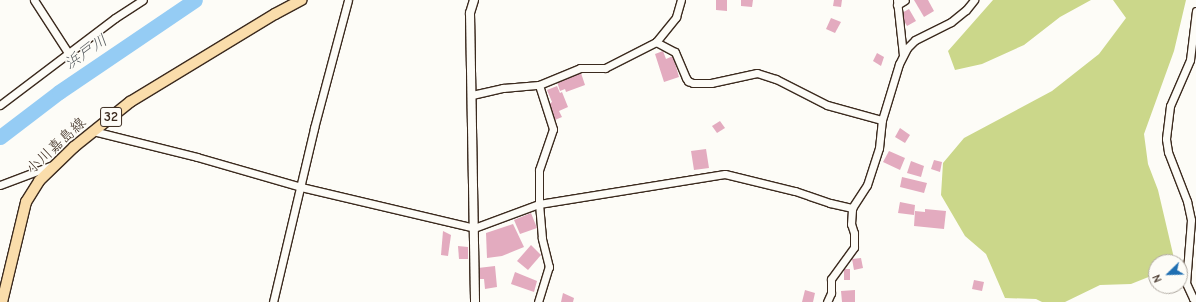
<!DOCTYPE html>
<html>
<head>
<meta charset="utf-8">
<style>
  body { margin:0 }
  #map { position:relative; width:1196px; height:302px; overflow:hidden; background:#fdfcf7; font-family:"Comic Neue","Klee One",sans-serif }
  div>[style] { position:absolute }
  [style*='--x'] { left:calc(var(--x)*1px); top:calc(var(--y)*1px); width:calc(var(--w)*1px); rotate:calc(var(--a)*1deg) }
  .green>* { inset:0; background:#cbd78a }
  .river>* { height:15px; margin:-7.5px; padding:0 7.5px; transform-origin:7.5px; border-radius:7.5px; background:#95ccf4 }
  .building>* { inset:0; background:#e3abbf }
  .roads { filter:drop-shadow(1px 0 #3b2a1e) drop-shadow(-1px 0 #3b2a1e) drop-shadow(0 1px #3b2a1e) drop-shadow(0 -1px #3b2a1e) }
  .minor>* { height:7px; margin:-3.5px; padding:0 3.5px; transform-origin:3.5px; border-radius:3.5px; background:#fdfcf7 }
  .tertiary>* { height:8px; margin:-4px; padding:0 4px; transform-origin:4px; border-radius:4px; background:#fdfcf7 }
  .primary>* { height:10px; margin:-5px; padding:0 5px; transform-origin:5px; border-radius:5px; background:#faddab }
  span { translate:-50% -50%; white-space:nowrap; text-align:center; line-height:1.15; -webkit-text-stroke:3px #fdfcf7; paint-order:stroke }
  .shield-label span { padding:1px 3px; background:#fdfcf7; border:1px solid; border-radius:3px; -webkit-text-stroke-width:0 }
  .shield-label { font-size:14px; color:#3b2a1e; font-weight:700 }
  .street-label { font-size:15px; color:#3b2a1e }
  .water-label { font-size:16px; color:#565b5e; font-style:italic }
  .north { position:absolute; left:1148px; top:254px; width:40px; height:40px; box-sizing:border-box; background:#fdfcf7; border:1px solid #afa8a0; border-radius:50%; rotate:247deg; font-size:11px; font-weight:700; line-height:16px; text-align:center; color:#3b2a1e }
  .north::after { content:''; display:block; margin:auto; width:14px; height:18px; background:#1f6fb2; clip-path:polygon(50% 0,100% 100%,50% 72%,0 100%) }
</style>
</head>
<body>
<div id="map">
  <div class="green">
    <i style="clip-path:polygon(993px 0,1091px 0,1060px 17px,1024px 45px,982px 64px,955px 70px,948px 51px)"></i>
    <i style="clip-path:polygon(1113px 0,1186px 0,1174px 51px,1144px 134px,1148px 164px,1158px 190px,1173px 254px,1172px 262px,1156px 262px,1156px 274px,1131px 284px,1100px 285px,1065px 302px,1042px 302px,1036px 299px,1005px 298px,986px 254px,965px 236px,941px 195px,943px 163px,964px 138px,1052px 91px,1099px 54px,1126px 18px)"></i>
  </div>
  <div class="river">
    <i style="--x:0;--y:137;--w:74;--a:-37.3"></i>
    <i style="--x:59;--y:92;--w:164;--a:-34.1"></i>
  </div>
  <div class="building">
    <i style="clip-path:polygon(716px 0,727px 0,727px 11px,716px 10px)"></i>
    <i style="clip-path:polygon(741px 0,753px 0,752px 7px,741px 6px)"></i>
    <i style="clip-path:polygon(834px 0,842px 0,841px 7px,833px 6px)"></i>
    <i style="clip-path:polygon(914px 0,928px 0,934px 11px,924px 17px)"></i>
    <i style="clip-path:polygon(909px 9px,916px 21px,907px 26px,900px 14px)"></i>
    <i style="clip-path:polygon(831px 18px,841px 22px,835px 33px,826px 29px)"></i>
    <i style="clip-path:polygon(663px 51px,666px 59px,673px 56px,679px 77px,664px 82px,655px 54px)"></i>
    <i style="clip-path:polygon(877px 53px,884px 57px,881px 66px,873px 61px)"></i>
    <i style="clip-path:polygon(581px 73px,585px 85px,566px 92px,565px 89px,560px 91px,557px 82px)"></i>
    <i style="clip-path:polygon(557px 86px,560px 93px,562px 92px,568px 107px,559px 111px,562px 117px,555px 120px,549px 104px,552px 102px,547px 90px)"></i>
    <i style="clip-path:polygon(720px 121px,725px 128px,717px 133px,712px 126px)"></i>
    <i style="clip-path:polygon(900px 128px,910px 135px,905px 143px,895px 137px)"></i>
    <i style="clip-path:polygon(706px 149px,709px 168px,694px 170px,691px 151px)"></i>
    <i style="clip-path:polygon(889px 151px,905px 158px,900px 170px,883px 162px)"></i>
    <i style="clip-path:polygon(934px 160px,942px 162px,940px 172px,931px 169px)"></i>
    <i style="clip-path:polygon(911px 161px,924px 166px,921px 177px,907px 173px)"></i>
    <i style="clip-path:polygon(902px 177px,927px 183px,924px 193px,900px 187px)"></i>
    <i style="clip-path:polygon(900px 202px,915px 205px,914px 215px,898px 213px)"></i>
    <i style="clip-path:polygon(925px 209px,946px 211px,944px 229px,914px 226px,915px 211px,925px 212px)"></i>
    <i style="clip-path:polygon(531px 213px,537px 228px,520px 234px,514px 220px)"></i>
    <i style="clip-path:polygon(513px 224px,524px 247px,502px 256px,487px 258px,486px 233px)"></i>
    <i style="clip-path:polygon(443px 231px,451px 235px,448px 256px,441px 255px)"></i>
    <i style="clip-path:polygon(531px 245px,541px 255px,528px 270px,517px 261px)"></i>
    <i style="clip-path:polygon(458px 246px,468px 247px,468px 259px,459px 259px)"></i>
    <i style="clip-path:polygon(861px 258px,863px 268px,854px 270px,852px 259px)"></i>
    <i style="clip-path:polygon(495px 266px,497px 287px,485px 289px,484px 279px,479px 279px,478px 268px)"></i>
    <i style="clip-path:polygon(844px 269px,850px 269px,850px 280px,844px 280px)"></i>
    <i style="clip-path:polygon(515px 272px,537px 281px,534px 292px,511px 284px)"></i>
    <i style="clip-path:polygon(974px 280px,984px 282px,982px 291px,972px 289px)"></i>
    <i style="clip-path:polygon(805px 290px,815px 293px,813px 302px,802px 302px)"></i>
    <i style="clip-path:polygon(855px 290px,855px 302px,842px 302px,841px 291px)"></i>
    <i style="clip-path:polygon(563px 293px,574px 298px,573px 302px,561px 302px)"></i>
  </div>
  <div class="roads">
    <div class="minor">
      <i style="--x:34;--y:0;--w:64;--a:57.1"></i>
      <i style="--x:897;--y:0;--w:55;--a:83.8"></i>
      <i style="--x:897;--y:5;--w:9;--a:-32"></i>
      <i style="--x:1196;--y:11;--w:49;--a:97"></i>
      <i style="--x:1190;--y:60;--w:50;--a:113.5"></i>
      <i style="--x:1170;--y:106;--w:33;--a:97"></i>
      <i style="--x:1166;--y:139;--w:13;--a:81"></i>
      <i style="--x:1168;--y:152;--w:53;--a:68.8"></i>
      <i style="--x:1187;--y:201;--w:19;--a:78"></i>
      <i style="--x:1191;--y:220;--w:63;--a:94.5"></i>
      <i style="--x:1186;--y:283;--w:17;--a:65"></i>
      <i style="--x:1193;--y:298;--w:3;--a:18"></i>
      <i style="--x:656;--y:42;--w:21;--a:28"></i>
      <i style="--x:675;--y:52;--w:28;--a:67"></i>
      <i style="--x:686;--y:78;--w:4;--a:56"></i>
      <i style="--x:688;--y:81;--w:5;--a:22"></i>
      <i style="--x:693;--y:83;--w:18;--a:0"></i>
      <i style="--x:711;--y:83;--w:47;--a:-12.3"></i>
      <i style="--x:757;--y:73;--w:20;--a:18"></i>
      <i style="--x:776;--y:79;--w:57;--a:27"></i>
      <i style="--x:827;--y:105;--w:57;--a:15.3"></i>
      <i style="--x:472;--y:95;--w:32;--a:-13"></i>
      <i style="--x:503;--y:88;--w:36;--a:-5"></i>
      <i style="--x:539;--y:85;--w:44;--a:-22.5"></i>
      <i style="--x:580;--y:68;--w:25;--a:0"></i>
      <i style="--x:605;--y:68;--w:57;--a:-27"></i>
      <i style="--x:656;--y:42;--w:32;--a:-51"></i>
      <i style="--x:676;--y:17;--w:18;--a:-74"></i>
      <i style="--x:0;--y:105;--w:144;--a:-37.1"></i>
      <i style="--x:115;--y:18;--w:33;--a:-33"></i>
      <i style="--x:93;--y:131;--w:107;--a:14"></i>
      <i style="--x:197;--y:157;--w:108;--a:16.1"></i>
      <i style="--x:301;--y:187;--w:178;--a:13.3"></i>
      <i style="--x:474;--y:228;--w:69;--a:-20.3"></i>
      <i style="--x:539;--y:204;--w:188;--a:-9.2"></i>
      <i style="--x:725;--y:174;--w:72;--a:13.7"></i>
      <i style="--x:795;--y:191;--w:37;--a:19"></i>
      <i style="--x:830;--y:203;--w:23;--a:13"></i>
      <i style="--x:0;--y:185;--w:57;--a:-20.7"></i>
      <i style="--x:273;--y:302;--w:179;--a:-76.7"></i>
      <i style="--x:314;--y:128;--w:132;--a:-75.1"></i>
      <i style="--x:538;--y:302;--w:37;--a:-73"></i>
      <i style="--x:549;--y:267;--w:30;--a:-104"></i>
      <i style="--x:542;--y:238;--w:34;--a:-95"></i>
      <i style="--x:539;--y:204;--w:34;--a:-90"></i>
      <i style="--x:539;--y:170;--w:43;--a:-71.1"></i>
      <i style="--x:553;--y:129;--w:46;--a:-107.7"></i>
      <i style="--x:827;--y:302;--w:10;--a:-66"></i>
      <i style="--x:831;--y:293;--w:14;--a:-90"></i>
      <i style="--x:831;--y:279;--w:39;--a:-54"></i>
      <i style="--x:854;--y:247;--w:14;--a:-90"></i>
      <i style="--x:854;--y:233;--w:9;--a:-108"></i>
      <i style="--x:851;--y:224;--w:16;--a:-86"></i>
      <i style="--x:852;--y:208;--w:27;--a:-57"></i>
      <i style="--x:867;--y:185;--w:39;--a:-72"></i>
      <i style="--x:879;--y:148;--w:28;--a:-84"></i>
      <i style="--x:882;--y:120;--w:59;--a:-73.1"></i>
      <i style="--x:899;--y:64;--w:18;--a:-63"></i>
      <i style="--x:907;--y:48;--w:11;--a:-45"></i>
      <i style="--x:915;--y:40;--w:40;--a:-26.6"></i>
      <i style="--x:951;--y:22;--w:19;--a:-39"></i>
      <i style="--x:966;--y:10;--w:13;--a:-51"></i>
    </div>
    <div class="tertiary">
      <i style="--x:474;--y:0;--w:14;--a:107"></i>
      <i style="--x:470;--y:13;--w:289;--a:89"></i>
    </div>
    <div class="primary">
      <i style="--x:2;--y:302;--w:103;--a:-76.5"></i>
      <i style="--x:26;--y:202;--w:25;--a:-58"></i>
      <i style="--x:39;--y:181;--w:49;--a:-44.2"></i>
      <i style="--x:74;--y:147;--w:72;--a:-38.8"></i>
      <i style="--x:130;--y:102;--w:170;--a:-31.3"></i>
      <i style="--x:275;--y:14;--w:30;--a:-28"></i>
    </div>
  </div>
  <div class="shield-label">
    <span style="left:111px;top:117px">32</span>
  </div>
  <div class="street-label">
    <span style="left:56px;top:146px;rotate:-43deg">小川嘉島線</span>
  </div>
  <div class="water-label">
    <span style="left:86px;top:52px;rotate:-34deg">浜戸川</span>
  </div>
  <div class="north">N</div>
</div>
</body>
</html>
